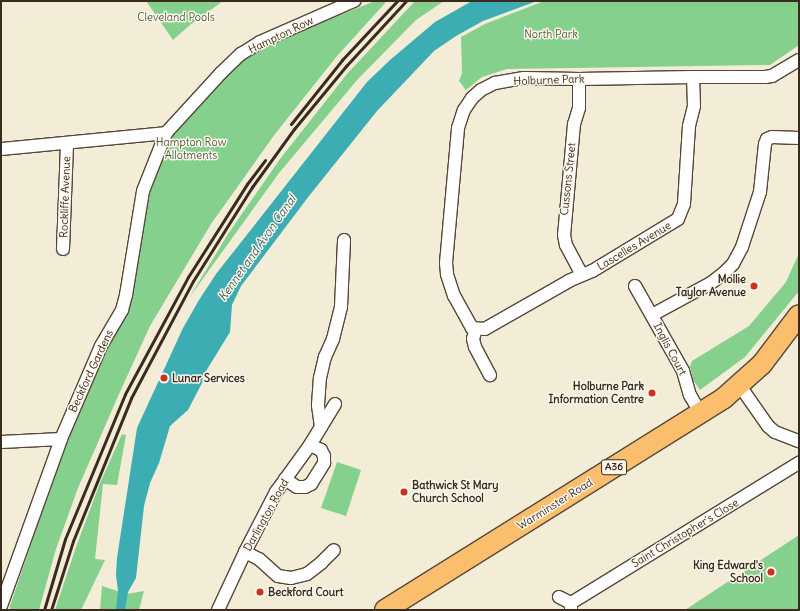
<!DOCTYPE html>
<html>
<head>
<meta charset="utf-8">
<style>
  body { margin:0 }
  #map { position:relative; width:800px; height:611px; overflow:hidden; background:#f3edd7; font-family:Delius,sans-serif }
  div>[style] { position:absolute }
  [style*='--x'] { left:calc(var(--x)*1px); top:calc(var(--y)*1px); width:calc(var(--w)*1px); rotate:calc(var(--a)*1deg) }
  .green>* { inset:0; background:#85d08d }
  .water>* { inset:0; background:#3caeb3 }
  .roads { filter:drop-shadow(1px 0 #57473a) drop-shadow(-1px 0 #57473a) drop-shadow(0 1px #57473a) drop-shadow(0 -1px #57473a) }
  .minor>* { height:12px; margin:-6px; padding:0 6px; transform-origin:6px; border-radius:6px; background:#fff }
  .trunk>* { height:20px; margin:-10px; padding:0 10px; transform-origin:10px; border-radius:10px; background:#fabe6d }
  .rail>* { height:3px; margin:-1.5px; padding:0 1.5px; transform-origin:1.5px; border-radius:1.5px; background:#3b2a1e }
  .dots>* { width:11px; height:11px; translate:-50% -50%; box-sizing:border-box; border:2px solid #fbf7ec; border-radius:50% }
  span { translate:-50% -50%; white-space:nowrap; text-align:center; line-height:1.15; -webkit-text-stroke:3px #fbf7ec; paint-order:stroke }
  .shield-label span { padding:1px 3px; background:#fbf7ec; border:1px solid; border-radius:3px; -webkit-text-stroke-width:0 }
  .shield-label { font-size:10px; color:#3b2a1e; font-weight:700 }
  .park-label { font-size:11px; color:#515c3f }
  .street-label { font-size:11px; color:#3b2a1e }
  .poi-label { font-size:11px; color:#3b2a1e; font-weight:700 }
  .right { translate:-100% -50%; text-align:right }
  .left { translate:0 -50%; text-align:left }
  .water-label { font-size:12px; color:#3b5f5a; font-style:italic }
  .frame { position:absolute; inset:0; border:2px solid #3b2a1e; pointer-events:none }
</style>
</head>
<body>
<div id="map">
  <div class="green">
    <i style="clip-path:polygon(146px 1px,223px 1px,190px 25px,173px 40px)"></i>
    <i style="clip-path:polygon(375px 1px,387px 1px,337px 56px,275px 134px,211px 224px,150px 326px,119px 394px,78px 488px,56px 549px,39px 610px,10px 610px,10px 606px,60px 459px,79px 411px,135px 291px,131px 297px,150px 193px,171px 137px,216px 86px,252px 53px,288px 36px)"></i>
    <i style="clip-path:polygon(415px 1px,444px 1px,416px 20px,358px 79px,279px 173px,189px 298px,228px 234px,280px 159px,347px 74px)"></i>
    <i style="clip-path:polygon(544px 1px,799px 1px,799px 45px,770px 65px,507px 69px,482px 77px,466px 90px,459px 81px,462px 73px,461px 37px,485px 24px)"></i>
    <i style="clip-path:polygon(799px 253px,799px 291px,745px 357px,700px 390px,693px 380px,690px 366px,692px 361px,749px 326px,786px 282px)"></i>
    <i style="clip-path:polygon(122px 434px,126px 435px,117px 485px,103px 484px,95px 559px,105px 560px,81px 610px,55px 610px,76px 547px,100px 483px)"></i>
    <i style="clip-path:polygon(337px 462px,361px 470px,346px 516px,321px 508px)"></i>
    <i style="clip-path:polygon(799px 535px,799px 610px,685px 610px)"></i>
    <i style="clip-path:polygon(102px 586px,127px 594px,144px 591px,139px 610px,100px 610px)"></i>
  </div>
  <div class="water">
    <i style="clip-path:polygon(472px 1px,537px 1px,483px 21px,456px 36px,434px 51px,377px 111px,309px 196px,241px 286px,232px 305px,230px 332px,203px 376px,202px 383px,188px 410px,170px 426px,159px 463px,150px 483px,144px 506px,136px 578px,128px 592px,125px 610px,116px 610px,118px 591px,116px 575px,117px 558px,137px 428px,183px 328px,199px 300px,216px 274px,367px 82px,390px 60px,435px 22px)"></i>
  </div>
  <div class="roads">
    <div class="minor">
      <i style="--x:693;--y:77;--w:29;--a:88"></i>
      <i style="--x:694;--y:106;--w:21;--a:104"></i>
      <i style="--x:689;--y:126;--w:78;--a:93.7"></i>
      <i style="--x:684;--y:204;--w:16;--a:112"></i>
      <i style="--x:678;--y:219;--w:100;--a:148.8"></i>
      <i style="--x:592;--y:271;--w:25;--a:157"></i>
      <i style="--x:569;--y:281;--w:97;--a:150.3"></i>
      <i style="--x:485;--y:329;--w:13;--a:-176"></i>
      <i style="--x:472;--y:328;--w:37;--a:-119"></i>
      <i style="--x:454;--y:296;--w:23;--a:-108"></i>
      <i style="--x:447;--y:274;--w:11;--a:-95"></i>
      <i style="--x:446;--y:263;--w:136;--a:-84.9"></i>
      <i style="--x:458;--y:128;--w:19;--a:-72"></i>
      <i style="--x:464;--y:110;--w:14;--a:-56"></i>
      <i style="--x:472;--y:98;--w:12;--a:-42"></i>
      <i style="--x:481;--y:90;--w:16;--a:-27"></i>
      <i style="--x:495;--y:83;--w:29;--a:-10"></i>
      <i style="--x:524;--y:78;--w:55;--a:1"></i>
      <i style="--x:579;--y:79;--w:114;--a:-1"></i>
      <i style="--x:693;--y:77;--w:72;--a:0"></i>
      <i style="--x:765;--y:77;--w:7;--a:-8"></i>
      <i style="--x:772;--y:76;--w:31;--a:-31"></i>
      <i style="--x:579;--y:79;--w:29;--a:90"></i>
      <i style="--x:579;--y:108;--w:17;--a:107"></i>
      <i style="--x:574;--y:124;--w:111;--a:95.1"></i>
      <i style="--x:564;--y:235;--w:10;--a:79"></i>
      <i style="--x:566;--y:245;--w:34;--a:62"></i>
      <i style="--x:1;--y:149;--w:166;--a:-5.5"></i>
      <i style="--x:63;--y:249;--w:105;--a:-87.8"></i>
      <i style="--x:635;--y:286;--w:98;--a:60.5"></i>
      <i style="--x:683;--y:371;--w:25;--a:74"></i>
      <i style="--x:690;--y:395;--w:22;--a:60"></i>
      <i style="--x:652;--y:315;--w:67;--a:-28.5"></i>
      <i style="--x:711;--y:283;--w:16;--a:-38"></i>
      <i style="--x:724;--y:273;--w:13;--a:-45"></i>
      <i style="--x:733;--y:264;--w:19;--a:-62"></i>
      <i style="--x:742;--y:247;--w:58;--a:-71.9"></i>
      <i style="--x:760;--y:192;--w:48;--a:-84.1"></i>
      <i style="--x:765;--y:144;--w:5;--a:-68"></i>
      <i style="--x:767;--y:139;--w:5;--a:-22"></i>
      <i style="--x:772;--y:137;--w:27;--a:2"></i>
      <i style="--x:476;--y:329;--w:10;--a:107"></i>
      <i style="--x:473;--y:339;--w:8;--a:76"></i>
      <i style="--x:475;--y:347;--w:32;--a:62"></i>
      <i style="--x:740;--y:386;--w:49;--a:55"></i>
      <i style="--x:768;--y:426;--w:9;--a:41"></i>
      <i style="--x:775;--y:432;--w:26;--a:21"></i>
      <i style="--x:321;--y:427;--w:22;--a:-98"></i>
      <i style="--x:318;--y:405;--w:27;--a:-86"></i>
      <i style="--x:320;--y:378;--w:22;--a:-77"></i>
      <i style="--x:325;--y:357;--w:20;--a:-66"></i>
      <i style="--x:333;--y:339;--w:33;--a:-76"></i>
      <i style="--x:341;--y:307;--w:67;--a:-87.4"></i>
      <i style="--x:1;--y:442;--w:60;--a:-2.9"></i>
      <i style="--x:285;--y:479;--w:14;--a:34"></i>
      <i style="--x:297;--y:487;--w:8;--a:0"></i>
      <i style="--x:305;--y:487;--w:7;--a:-27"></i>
      <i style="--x:311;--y:484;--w:25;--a:-58"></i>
      <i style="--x:324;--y:463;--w:7;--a:-90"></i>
      <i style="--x:324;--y:456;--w:7;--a:-117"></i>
      <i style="--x:321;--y:450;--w:12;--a:-156"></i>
      <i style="--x:245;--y:552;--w:16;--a:27"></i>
      <i style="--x:259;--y:559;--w:25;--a:42"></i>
      <i style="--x:278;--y:576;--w:13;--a:9"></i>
      <i style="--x:291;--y:578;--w:16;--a:-14"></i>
      <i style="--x:307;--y:574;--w:18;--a:-38"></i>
      <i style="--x:321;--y:563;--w:18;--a:-45"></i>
      <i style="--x:559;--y:597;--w:13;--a:27"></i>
      <i style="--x:571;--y:603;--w:7;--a:90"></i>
      <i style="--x:571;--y:603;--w:268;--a:-31.6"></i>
      <i style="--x:1;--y:606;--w:177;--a:-70.2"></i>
      <i style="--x:61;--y:439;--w:101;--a:-66.7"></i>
      <i style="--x:101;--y:346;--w:42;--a:-59.7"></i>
      <i style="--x:122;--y:310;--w:16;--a:-75"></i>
      <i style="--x:126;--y:295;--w:105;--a:-80.7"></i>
      <i style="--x:143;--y:191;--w:62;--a:-68.4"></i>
      <i style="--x:166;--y:133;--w:81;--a:-47.5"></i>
      <i style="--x:221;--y:73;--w:28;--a:-44"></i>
      <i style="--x:241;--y:54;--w:22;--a:-32"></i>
      <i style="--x:260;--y:42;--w:103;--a:-23.6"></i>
      <i style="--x:218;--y:610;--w:64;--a:-65"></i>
      <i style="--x:245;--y:552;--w:68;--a:-62.7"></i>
      <i style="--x:276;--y:492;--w:58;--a:-54.1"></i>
      <i style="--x:310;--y:445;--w:48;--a:-58.6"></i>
    </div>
    <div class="trunk">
      <i style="--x:385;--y:610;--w:400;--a:-32"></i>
      <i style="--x:724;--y:398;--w:51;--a:-41.8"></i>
      <i style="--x:762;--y:364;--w:61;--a:-52.9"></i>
    </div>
  </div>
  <div class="rail">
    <i style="--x:291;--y:124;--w:82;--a:-51.4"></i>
    <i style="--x:342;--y:60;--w:81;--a:-47"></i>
    <i style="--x:44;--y:610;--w:74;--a:-73.5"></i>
    <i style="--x:65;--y:539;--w:157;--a:-67.5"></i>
    <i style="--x:125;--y:394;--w:133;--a:-61.7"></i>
    <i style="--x:188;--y:277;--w:110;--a:-57.6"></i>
    <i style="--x:247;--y:184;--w:30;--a:-53"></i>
    <i style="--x:51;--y:610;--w:72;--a:-72.3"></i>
    <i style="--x:73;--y:541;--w:154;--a:-67.9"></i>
    <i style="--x:131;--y:398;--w:132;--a:-62.1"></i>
    <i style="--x:193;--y:281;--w:111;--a:-57.9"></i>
    <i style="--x:252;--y:187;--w:72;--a:-54.1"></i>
    <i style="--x:294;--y:129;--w:82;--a:-50.5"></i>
    <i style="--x:346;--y:66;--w:88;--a:-47.3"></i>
  </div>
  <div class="dots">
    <i style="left:754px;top:286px;background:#c8321e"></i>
    <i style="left:164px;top:378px;background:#c8321e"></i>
    <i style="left:652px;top:393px;background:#c8321e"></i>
    <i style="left:404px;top:492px;background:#c8321e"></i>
    <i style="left:771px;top:572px;background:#c8321e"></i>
    <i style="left:260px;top:592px;background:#c8321e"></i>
  </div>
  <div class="shield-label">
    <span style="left:614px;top:467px">A36</span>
  </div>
  <div class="park-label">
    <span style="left:176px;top:17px">Cleveland Pools</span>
    <span style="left:551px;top:34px">North Park</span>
    <span style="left:191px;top:149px">Hampton Row<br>Allotments</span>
  </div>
  <div class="street-label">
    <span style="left:281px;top:35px;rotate:-26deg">Hampton Row</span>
    <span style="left:549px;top:80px;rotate:-2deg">Holburne Park</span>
    <span style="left:568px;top:179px;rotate:-84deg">Cussons Street</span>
    <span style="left:65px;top:197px;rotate:-88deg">Rockliffe Avenue</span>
    <span style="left:634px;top:246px;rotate:-31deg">Lascelles Avenue</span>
    <span style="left:670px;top:349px;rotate:62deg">Inglis Court</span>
    <span style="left:91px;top:371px;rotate:-65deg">Beckford Gardens</span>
    <span style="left:555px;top:504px;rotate:-32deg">Warminster Road</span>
    <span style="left:266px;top:515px;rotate:-61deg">Darlington Road</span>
    <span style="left:685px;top:533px;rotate:-31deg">Saint Christopher's Close</span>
  </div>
  <div class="poi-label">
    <span class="right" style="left:746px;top:286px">Mollie<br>Taylor Avenue</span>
    <span class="left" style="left:172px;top:378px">Lunar Services</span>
    <span class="right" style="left:644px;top:393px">Holburne Park<br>Information Centre</span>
    <span class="left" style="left:412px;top:492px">Bathwick St Mary<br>Church School</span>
    <span class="right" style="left:763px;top:572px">King Edward's<br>School</span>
    <span class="left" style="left:268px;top:592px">Beckford Court</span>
  </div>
  <div class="water-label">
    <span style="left:257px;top:248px;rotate:-55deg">Kennet and Avon Canal</span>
  </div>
  <div class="frame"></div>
</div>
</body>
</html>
